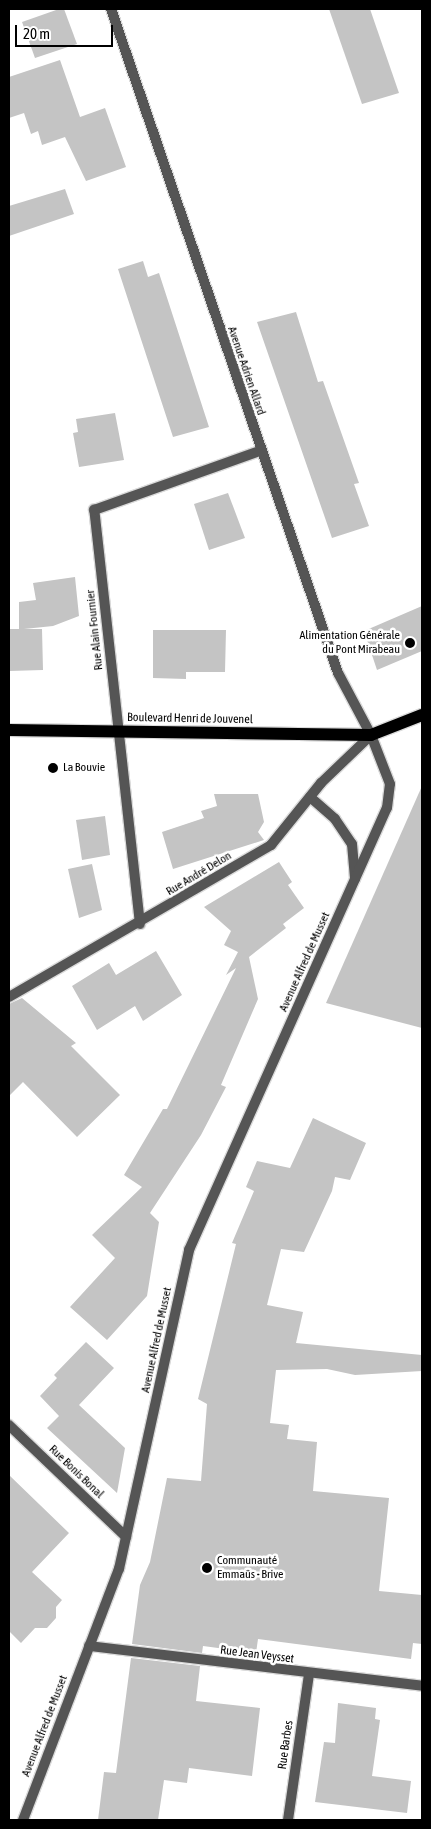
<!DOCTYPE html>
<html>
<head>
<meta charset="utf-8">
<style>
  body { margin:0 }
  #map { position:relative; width:431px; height:1829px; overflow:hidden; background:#fff; font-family:"Asap Condensed",sans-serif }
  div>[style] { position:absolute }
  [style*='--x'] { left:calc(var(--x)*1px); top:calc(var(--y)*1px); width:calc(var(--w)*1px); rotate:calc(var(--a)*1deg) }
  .building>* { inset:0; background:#c4c4c4 }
  .roads { filter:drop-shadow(1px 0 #dbdbdb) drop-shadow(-1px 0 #dbdbdb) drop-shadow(0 1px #dbdbdb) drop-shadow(0 -1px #dbdbdb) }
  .minor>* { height:10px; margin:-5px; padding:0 5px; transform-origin:5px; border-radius:5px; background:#555 }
  .primary>* { height:12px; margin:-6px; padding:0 6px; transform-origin:6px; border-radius:6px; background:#000 }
  .dots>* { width:14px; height:14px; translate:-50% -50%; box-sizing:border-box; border:2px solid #fff; border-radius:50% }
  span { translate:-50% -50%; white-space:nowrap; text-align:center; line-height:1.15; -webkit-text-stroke:5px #fff; paint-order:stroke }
  .street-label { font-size:12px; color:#000 }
  .poi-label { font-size:12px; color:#000 }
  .right { translate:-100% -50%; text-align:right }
  .left { translate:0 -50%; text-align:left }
  .frame { position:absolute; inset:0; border:10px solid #000; pointer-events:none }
  .scale { position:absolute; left:15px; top:25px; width:98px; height:22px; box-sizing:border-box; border:2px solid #000; border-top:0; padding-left:6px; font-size:15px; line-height:18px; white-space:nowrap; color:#000; -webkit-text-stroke:4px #fff; paint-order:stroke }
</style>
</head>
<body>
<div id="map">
  <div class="building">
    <i style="clip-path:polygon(59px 9px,64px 9px,77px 44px,35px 58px,22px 22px)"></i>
    <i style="clip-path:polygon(329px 9px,370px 9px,399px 93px,362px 104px)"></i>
    <i style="clip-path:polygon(60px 60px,80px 117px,105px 108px,126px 167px,86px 181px,65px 137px,42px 145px,38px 131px,31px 134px,24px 113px,9px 118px,9px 77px)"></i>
    <i style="clip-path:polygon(65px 189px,74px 214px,9px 236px,9px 206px)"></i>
    <i style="clip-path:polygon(143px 261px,148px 277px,159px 273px,209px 427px,173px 437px,118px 269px)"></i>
    <i style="clip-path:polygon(296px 312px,318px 382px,323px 381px,359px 483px,354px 484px,369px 526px,332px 538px,257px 322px)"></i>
    <i style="clip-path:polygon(115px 413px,124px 460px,79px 467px,73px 433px,78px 432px,76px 419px)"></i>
    <i style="clip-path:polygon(228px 493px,245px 538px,209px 550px,194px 504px)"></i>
    <i style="clip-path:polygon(75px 577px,79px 616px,53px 626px,24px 629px,42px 629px,43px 670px,9px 671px,9px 629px,19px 629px,19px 602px,36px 600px,33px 583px)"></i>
    <i style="clip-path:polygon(422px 606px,422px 651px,377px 670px,364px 631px)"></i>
    <i style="clip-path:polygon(153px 630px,226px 630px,225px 672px,186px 672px,186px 679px,153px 678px)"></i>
    <i style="clip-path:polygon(422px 786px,422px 1028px,326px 1003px)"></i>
    <i style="clip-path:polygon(214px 794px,258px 794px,264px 822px,258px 832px,264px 840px,173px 869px,162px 832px,204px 818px,201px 811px,217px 806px)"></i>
    <i style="clip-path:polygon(105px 816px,110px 855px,82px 860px,76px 820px)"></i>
    <i style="clip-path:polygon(279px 862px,292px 882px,288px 885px,304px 908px,283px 924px,286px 928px,249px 957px,258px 999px,221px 1085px,226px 1087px,201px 1135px,150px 1213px,159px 1222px,147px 1296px,107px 1340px,70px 1307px,115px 1258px,92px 1235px,142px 1187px,124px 1175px,163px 1109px,167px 1109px,236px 968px,226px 975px,238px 952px,224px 945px,231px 931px,204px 907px)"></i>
    <i style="clip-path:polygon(92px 864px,102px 910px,79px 918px,68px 869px)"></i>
    <i style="clip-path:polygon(156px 951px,182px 995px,143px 1021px,135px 1006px,97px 1030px,72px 986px,109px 963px,116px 975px)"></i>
    <i style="clip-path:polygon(22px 998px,76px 1043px,71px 1046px,120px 1095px,77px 1137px,23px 1082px,9px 1096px,9px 1004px)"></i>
    <i style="clip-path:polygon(313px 1118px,366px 1143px,350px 1180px,335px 1177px,332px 1191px,304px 1252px,281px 1249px,267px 1305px,303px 1312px,296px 1343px,422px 1355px,422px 1371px,355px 1375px,327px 1369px,276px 1370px,270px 1423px,289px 1425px,287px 1439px,317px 1442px,313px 1491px,389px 1498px,379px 1591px,422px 1595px,422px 1644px,413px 1643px,411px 1659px,258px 1639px,256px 1653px,203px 1646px,202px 1653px,132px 1644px,140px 1585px,150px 1562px,167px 1478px,201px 1481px,207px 1404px,198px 1399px,236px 1244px,232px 1243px,254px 1191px,246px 1187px,257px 1161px,290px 1168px)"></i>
    <i style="clip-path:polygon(86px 1342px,114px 1368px,79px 1405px,125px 1448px,117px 1493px,47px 1428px,59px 1416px,40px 1396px,57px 1378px,54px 1375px)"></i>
    <i style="clip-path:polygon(9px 1475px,69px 1533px,32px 1572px,62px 1600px,56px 1607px,56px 1618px,47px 1628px,35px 1628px,21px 1643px,9px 1631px)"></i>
    <i style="clip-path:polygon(131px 1658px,200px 1666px,196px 1701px,260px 1708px,252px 1776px,189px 1768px,187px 1783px,164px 1780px,158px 1820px,98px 1820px,104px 1772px,116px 1773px)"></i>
    <i style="clip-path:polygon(338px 1703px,376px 1708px,375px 1719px,380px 1720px,372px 1776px,411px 1781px,407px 1813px,315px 1802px,324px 1742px,335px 1743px)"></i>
  </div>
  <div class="roads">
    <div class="minor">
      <i style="--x:310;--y:797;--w:33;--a:41"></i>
      <i style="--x:335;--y:819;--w:30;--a:56"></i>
      <i style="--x:352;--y:844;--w:35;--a:85"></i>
      <i style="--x:140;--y:924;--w:417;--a:-96.3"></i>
      <i style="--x:94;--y:510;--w:176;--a:-19.6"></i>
      <i style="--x:9;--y:997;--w:303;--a:-30.1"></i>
      <i style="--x:271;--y:845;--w:80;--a:-51.1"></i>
      <i style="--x:321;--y:783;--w:69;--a:-43.8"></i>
      <i style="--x:9;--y:1425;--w:162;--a:43.7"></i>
      <i style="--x:89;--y:1646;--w:335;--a:6.8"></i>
      <i style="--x:23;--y:1820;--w:269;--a:-69.1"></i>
      <i style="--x:119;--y:1569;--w:327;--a:-77.6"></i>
      <i style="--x:189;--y:1250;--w:484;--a:-65.9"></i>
      <i style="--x:387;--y:808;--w:24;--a:-83"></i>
      <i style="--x:390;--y:784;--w:53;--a:-111.2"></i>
      <i style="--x:371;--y:735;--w:70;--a:-118"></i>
      <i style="--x:338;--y:673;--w:702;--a:-108.87"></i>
      <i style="--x:288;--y:1820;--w:148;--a:-81.8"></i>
    </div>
    <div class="primary">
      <i style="--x:9;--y:730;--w:362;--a:0.8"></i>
      <i style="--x:371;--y:735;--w:55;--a:-21.4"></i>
    </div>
  </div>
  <div class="dots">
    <i style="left:410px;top:643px;background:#000"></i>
    <i style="left:53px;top:768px;background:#000"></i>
    <i style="left:207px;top:1568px;background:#000"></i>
  </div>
  <div class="street-label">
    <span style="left:246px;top:371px;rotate:71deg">Avenue Adrien Allard</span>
    <span style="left:95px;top:630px;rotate:-96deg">Rue Alain Fournier</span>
    <span style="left:190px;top:719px;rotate:1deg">Boulevard Henri de Jouvenel</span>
    <span style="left:199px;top:874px;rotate:-31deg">Rue André Delon</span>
    <span style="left:305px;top:962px;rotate:-66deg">Avenue Alfred de Musset</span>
    <span style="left:157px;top:1340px;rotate:-78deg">Avenue Alfred de Musset</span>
    <span style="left:76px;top:1472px;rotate:44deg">Rue Bonis Bonal</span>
    <span style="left:257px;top:1655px;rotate:7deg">Rue Jean Veysset</span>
    <span style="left:45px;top:1726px;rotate:-69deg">Avenue Alfred de Musset</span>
    <span style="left:286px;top:1745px;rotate:-82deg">Rue Barbes</span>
  </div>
  <div class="poi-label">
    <span class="right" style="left:400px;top:643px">Alimentation Générale<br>du Pont Mirabeau</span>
    <span class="left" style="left:63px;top:768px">La Bouvie</span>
    <span class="left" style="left:217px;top:1568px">Communauté<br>Emmaüs - Brive</span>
  </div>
  <div class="frame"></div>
  <div class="scale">20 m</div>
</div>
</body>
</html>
